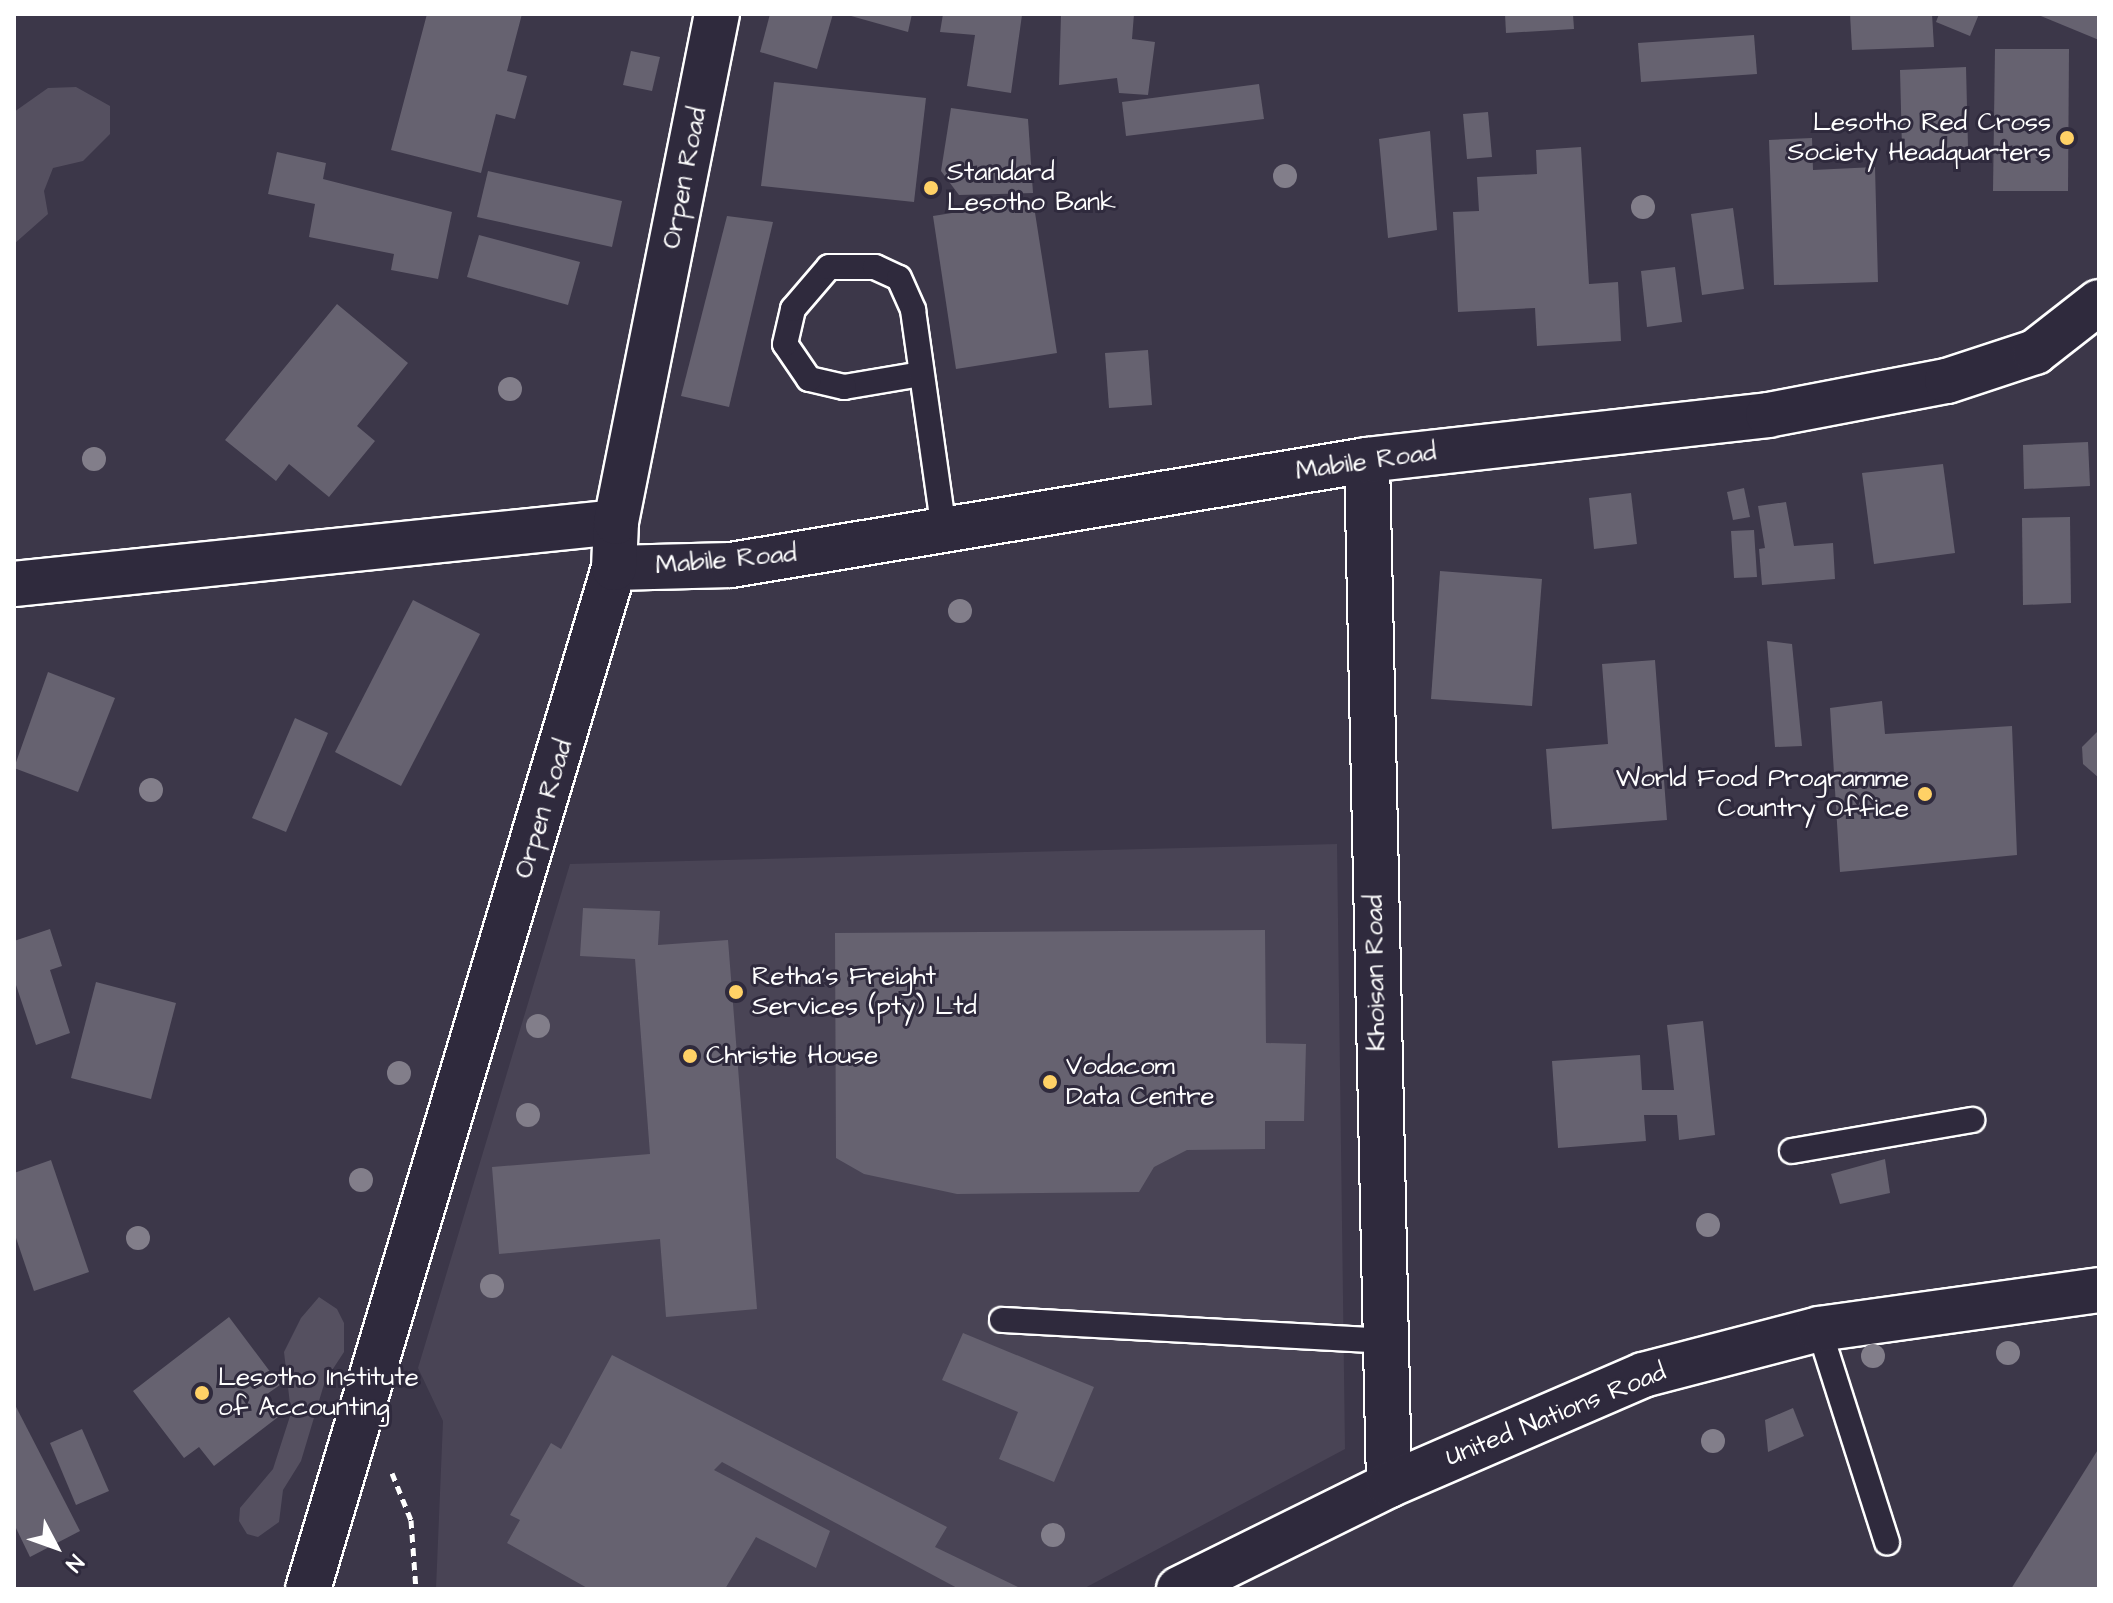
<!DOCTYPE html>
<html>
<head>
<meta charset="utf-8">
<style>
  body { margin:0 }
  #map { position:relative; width:2113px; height:1603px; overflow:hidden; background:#3c3749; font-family:"Architects Daughter",sans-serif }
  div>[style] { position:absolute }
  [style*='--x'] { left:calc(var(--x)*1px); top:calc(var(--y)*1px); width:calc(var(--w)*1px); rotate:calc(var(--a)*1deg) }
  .built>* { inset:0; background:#494455 }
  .green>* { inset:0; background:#555060 }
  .building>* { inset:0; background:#666270 }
  .path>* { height:5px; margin-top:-2.5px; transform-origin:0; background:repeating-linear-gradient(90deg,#fff 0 8px,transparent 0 14px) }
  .roads { filter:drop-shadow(2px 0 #fff) drop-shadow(-2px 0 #fff) drop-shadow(0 2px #fff) drop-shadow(0 -2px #fff) }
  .service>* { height:24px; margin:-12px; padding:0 12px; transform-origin:12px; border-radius:12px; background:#2f2a3d }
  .minor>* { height:44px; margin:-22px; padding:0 22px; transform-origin:22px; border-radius:22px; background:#2f2a3d }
  .trees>* { width:24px; height:24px; margin:-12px; border-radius:50%; background:#827e8a }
  .dots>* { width:22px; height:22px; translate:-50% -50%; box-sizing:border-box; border:4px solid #2f2a3d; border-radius:50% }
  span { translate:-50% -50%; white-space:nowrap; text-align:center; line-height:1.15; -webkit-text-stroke:6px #2f2a3d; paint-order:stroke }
  .poi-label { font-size:26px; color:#fff }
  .right { translate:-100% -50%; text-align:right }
  .left { translate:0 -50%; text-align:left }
  .street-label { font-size:26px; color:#fff }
  .frame { position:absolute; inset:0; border:16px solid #fff; pointer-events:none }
  .north { position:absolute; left:16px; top:1507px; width:80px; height:80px; -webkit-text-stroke:6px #2f2a3d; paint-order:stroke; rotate:131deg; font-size:22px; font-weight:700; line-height:32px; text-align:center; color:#fff }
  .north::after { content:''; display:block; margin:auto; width:28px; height:36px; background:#fff; clip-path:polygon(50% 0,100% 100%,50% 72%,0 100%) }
</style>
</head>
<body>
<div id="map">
  <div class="built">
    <i style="clip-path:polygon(1337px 844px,1345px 1449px,1083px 1589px,436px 1589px,443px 1421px,418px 1368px,570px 864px)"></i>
  </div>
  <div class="green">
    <i style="clip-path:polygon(76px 87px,110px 106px,110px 134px,83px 161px,53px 168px,44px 191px,48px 214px,14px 244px,14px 112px,48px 88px)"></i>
    <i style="clip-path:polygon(319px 1297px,337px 1309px,344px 1323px,344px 1352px,325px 1381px,301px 1461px,283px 1490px,279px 1522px,258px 1537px,247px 1534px,239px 1521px,240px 1508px,273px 1469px,291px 1413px,284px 1352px,301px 1318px)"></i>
  </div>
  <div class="building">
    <i style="clip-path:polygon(427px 14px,522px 14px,507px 71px,527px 76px,515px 119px,496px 114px,481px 173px,391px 150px)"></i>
    <i style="clip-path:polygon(770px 14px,833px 14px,817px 69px,760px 52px)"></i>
    <i style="clip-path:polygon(844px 14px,912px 14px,908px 32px)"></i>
    <i style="clip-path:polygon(943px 14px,1022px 15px,1011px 93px,967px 86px,975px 35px,940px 32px)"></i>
    <i style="clip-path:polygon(1061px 14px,1134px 14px,1132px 39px,1155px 42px,1148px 95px,1119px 93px,1117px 78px,1059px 85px)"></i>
    <i style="clip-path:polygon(1505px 14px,1573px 14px,1574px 29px,1506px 33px)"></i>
    <i style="clip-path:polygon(1850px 14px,1932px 14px,1934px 47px,1852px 50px)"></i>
    <i style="clip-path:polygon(1939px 14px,1979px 14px,1970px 36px,1936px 22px)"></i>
    <i style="clip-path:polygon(2036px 14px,2099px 14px,2099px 40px)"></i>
    <i style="clip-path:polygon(1754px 35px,1757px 74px,1641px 82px,1638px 43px)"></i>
    <i style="clip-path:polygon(1995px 49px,2069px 49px,2068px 191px,1993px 191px)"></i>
    <i style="clip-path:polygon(631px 51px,660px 57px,652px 91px,623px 85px)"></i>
    <i style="clip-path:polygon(1966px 67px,1968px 147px,1902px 149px,1900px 70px)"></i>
    <i style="clip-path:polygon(774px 82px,926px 98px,914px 202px,761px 186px)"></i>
    <i style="clip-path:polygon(1259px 84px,1264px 119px,1126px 136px,1122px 102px)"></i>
    <i style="clip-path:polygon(951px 108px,1028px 119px,1033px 193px,959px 195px,941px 171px)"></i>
    <i style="clip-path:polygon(1488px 112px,1492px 157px,1467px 159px,1463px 114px)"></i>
    <i style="clip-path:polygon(1430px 131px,1437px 230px,1388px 238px,1379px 139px)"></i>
    <i style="clip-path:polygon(1812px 138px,1813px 170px,1875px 167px,1878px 282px,1774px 285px,1769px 140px)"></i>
    <i style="clip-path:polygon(1581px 147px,1589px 284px,1618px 282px,1621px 341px,1537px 346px,1535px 308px,1458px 312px,1453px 212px,1479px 211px,1477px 177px,1537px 174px,1536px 150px)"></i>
    <i style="clip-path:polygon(277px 152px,326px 163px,323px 179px,452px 212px,438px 279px,391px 270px,394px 254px,309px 237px,315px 204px,268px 194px)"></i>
    <i style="clip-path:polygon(488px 171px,622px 201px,612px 247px,477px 217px)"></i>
    <i style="clip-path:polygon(1033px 200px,1057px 353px,956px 369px,933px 216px)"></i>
    <i style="clip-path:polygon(1733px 208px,1744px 289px,1702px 295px,1691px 214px)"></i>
    <i style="clip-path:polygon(727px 216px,773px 222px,729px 407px,681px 396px)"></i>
    <i style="clip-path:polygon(479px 235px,580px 262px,568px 305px,467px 277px)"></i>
    <i style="clip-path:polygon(1675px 267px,1682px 322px,1647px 327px,1641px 271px)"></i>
    <i style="clip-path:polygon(337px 304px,408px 363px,357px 426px,375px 441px,329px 497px,289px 464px,276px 481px,225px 440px)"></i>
    <i style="clip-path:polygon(1148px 350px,1152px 405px,1109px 408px,1105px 353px)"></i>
    <i style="clip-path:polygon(2088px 442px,2090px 486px,2024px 489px,2023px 445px)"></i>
    <i style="clip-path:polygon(1943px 464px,1955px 553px,1874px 564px,1862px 473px)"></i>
    <i style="clip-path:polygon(1744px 488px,1750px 517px,1733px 520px,1727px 492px)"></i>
    <i style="clip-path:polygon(1631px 493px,1637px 544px,1594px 549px,1589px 498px)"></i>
    <i style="clip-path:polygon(1786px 502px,1794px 546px,1833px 543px,1835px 579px,1762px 585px,1759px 549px,1765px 548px,1758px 506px)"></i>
    <i style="clip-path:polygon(2070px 517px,2071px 603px,2023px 605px,2022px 518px)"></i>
    <i style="clip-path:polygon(1754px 530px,1757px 577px,1734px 578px,1731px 531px)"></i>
    <i style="clip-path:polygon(1440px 571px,1542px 579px,1532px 706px,1431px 699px)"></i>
    <i style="clip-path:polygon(413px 600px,480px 634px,401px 786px,335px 752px)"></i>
    <i style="clip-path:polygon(1767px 641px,1792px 644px,1802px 746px,1775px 747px)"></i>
    <i style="clip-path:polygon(1655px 660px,1667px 820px,1552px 829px,1546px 749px,1608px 744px,1602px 664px)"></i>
    <i style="clip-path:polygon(48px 672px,115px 698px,78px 792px,14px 768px)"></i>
    <i style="clip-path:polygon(1882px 701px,1885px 734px,2012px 726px,2017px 855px,1840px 872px,1830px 708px)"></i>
    <i style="clip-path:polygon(295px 718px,328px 733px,286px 832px,252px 818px)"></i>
    <i style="clip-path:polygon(2099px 730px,2099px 778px,2083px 764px,2082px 747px)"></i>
    <i style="clip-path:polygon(583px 908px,660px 911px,658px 945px,728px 940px,757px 1309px,666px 1317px,660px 1239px,499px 1254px,492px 1167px,650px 1154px,635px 959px,580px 956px)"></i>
    <i style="clip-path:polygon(50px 929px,62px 966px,50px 970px,70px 1033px,36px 1045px,14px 979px,14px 941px)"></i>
    <i style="clip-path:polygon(1265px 930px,1266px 1043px,1306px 1044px,1304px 1121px,1265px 1121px,1265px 1149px,1187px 1150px,1154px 1167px,1139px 1192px,957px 1194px,864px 1174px,836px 1158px,835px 933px)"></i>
    <i style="clip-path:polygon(96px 982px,176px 1003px,151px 1099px,71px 1078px)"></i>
    <i style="clip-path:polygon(1703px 1021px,1715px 1135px,1679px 1140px,1677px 1115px,1644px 1115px,1646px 1141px,1558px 1148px,1552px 1061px,1640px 1055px,1642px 1090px,1674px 1090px,1667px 1025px)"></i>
    <i style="clip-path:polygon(1885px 1159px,1890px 1193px,1840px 1204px,1831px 1174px)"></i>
    <i style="clip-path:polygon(51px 1160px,89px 1272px,34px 1291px,14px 1232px,14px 1173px)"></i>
    <i style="clip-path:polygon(229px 1317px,280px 1385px,267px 1394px,282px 1414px,214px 1466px,199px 1447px,184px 1458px,133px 1391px)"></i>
    <i style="clip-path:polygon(963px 1333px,1094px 1387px,1054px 1482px,999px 1459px,1018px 1412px,942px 1380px)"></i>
    <i style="clip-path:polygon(612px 1355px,947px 1527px,935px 1547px,1022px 1589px,959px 1589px,722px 1462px,714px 1470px,830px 1531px,816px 1568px,756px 1537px,725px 1589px,589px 1589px,507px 1543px,520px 1520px,510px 1515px,551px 1443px,561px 1449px)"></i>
    <i style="clip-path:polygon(14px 1403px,80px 1531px,30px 1557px,14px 1524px)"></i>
    <i style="clip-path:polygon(1793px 1408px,1804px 1436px,1768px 1452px,1765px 1420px)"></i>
    <i style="clip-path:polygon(82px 1429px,109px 1491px,76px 1505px,50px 1443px)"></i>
    <i style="clip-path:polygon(2099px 1448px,2099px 1589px,2011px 1589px)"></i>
  </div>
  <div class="path">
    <i style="--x:392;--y:1473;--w:51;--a:68"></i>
    <i style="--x:411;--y:1520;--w:69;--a:85.9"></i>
  </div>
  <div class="roads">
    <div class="service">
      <i style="--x:921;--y:374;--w:78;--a:170.4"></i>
      <i style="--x:844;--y:387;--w:36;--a:-167"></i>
      <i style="--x:809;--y:379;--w:42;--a:-124.4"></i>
      <i style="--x:785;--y:344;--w:36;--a:-77"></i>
      <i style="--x:793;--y:309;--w:55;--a:-49.4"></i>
      <i style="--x:829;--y:267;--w:46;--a:0"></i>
      <i style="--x:875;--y:267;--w:26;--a:25"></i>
      <i style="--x:899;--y:278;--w:35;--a:66"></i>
      <i style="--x:913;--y:310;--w:222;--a:82"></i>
      <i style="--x:1792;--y:1151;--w:183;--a:-9.8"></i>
      <i style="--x:1002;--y:1320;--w:384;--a:3.1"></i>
      <i style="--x:1819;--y:1329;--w:224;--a:72.3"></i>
    </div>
    <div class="minor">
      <i style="--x:1367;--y:460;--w:1025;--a:88.77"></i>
      <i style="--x:614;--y:568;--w:117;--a:-1.5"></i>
      <i style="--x:731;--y:565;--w:645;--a:-9.37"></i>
      <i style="--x:1367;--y:460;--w:404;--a:-6.4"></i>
      <i style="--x:1768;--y:415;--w:182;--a:-10.8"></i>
      <i style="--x:1947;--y:381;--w:93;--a:-18.2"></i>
      <i style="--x:2035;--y:352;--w:81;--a:-38"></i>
      <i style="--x:14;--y:584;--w:605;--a:-5.88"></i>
      <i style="--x:308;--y:1589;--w:1066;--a:-73.32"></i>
      <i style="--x:614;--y:568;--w:46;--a:-87.5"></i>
      <i style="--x:616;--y:522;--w:518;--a:-78.76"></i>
      <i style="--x:1179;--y:1589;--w:234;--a:-26.3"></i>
      <i style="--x:1389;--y:1485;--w:277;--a:-23.4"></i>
      <i style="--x:1643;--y:1375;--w:182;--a:-14.6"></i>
      <i style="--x:1819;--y:1329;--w:283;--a:-7.9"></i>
    </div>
  </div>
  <div class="trees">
    <i style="left:1285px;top:176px"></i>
    <i style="left:1643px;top:207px"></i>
    <i style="left:510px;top:389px"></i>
    <i style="left:94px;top:459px"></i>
    <i style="left:960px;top:611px"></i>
    <i style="left:151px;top:790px"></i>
    <i style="left:538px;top:1026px"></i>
    <i style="left:399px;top:1073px"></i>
    <i style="left:528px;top:1115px"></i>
    <i style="left:361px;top:1180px"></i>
    <i style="left:1708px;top:1225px"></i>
    <i style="left:138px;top:1238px"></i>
    <i style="left:492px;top:1286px"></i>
    <i style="left:2008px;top:1353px"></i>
    <i style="left:1873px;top:1356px"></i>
    <i style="left:1713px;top:1441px"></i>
    <i style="left:1053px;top:1535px"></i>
  </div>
  <div class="dots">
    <i style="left:2067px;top:138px;background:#ffd166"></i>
    <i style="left:931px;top:188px;background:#ffd166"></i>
    <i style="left:1925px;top:794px;background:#ffd166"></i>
    <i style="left:736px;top:992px;background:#ffd166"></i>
    <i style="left:690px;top:1056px;background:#ffd166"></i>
    <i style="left:1050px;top:1082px;background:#ffd166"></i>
    <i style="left:202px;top:1393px;background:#ffd166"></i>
  </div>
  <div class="poi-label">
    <span class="right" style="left:2051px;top:138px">Lesotho Red Cross<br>Society Headquarters</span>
    <span class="left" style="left:947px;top:188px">Standard<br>Lesotho Bank</span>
    <span class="right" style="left:1909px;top:794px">World Food Programme<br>Country Office</span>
    <span class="left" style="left:752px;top:992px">Retha's Freight<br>Services (pty) Ltd</span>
    <span class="left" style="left:706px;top:1056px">Christie House</span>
    <span class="left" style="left:1066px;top:1082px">Vodacom<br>Data Centre</span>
    <span class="left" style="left:218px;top:1393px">Lesotho Institute<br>of Accounting</span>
  </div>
  <div class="street-label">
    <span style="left:685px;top:178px;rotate:-79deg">Orpen Road</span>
    <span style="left:1366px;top:462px;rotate:-8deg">Mabile Road</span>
    <span style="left:726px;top:560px;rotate:-5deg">Mabile Road</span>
    <span style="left:544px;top:809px;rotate:-73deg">Orpen Road</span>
    <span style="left:1376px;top:973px;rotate:-91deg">Khoisan Road</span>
    <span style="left:1556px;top:1415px;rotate:-22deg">United Nations Road</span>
  </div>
  <div class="frame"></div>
  <div class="north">N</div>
</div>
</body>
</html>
